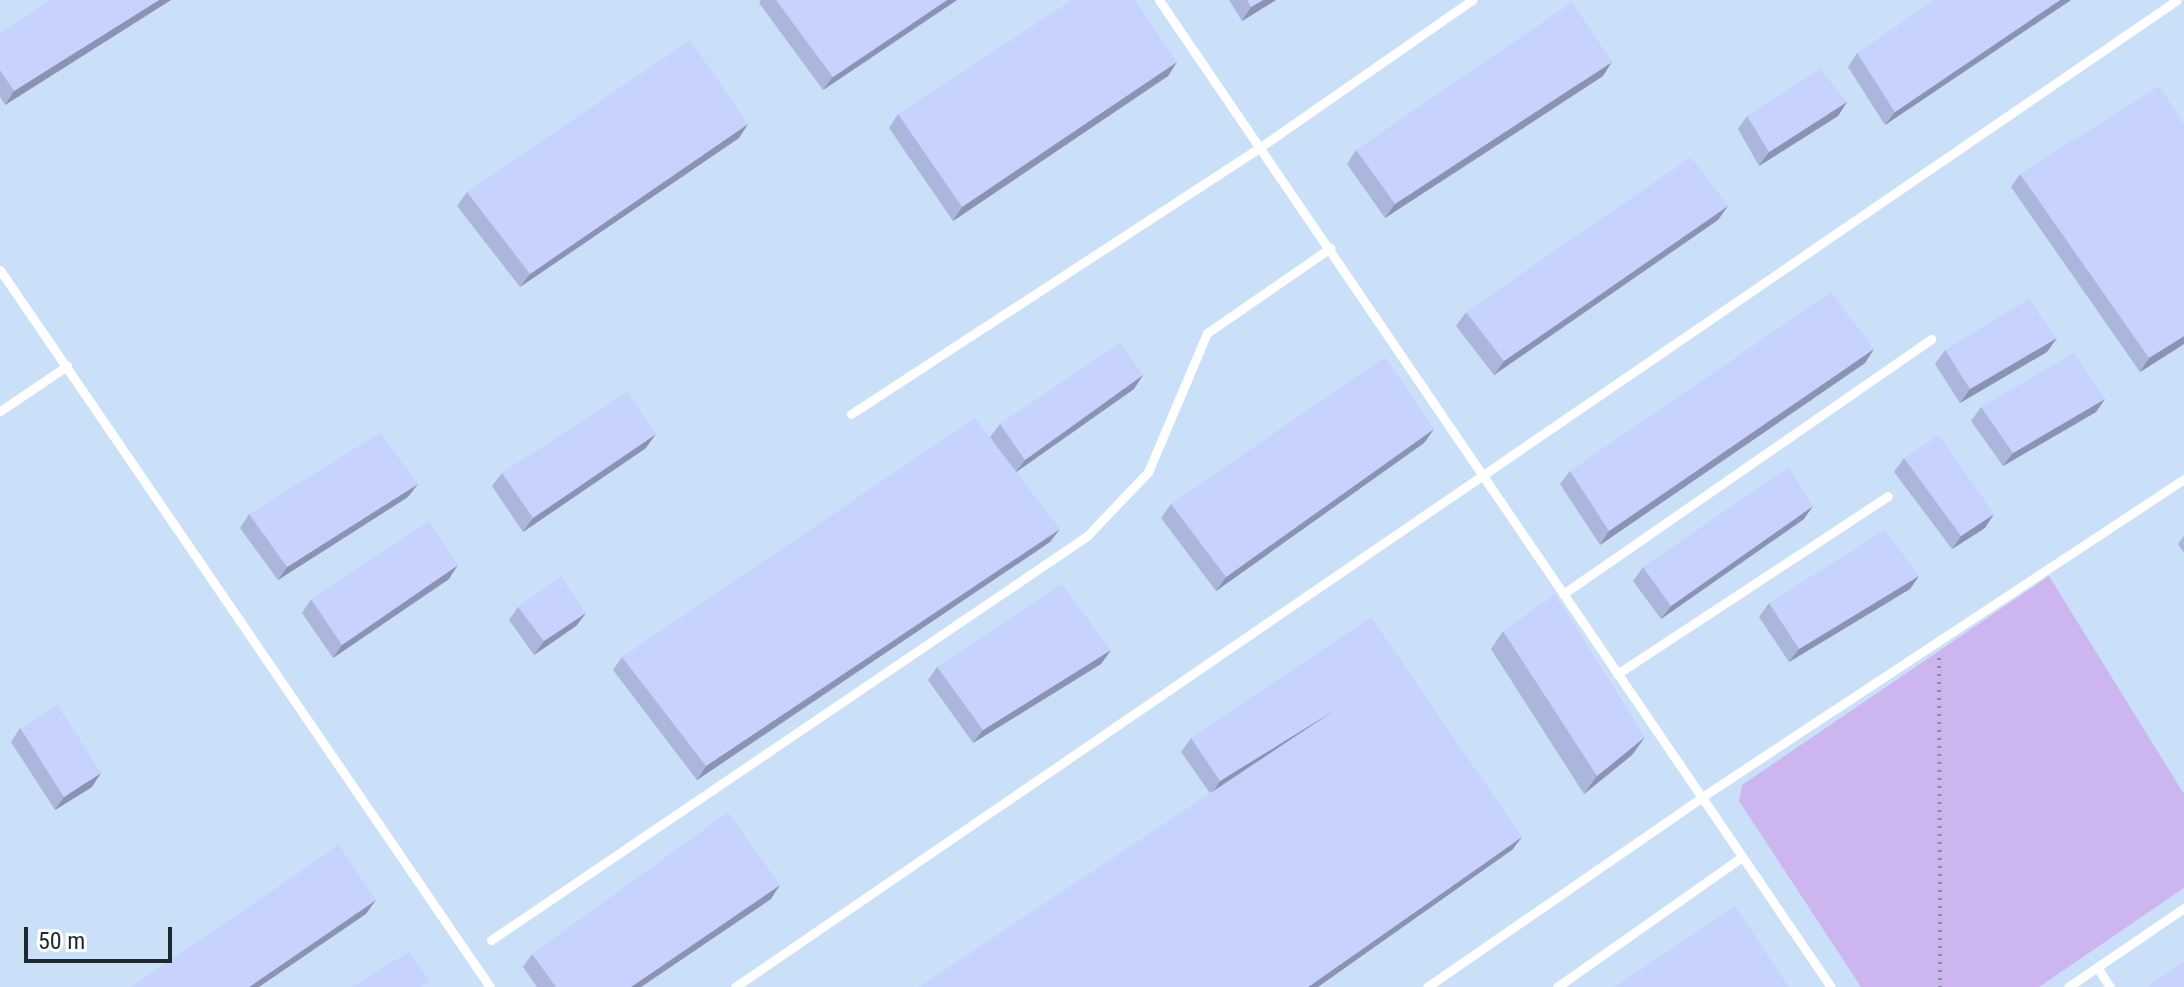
<!DOCTYPE html>
<html>
<head>
<meta charset="utf-8">
<style>
  body { margin:0 }
  #map { position:relative; width:2184px; height:987px; overflow:hidden; background:#d8ebfd; font-family:"Roboto Condensed",sans-serif }
  div>[style] { position:absolute }
  [style*='--x'] { left:calc(var(--x)*1px); top:calc(var(--y)*1px); width:calc(var(--w)*1px); rotate:calc(var(--a)*1deg) }
  .built>* { inset:0; background:#cae0f8 }
  .green>* { inset:0; background:#cdb6f0 }
  .path>* { height:4px; margin-top:-2px; transform-origin:0; background:repeating-linear-gradient(90deg,#818f9d 0 2px,transparent 0 8px) }
  .service>* { height:9px; margin:-4.5px; padding:0 4.5px; transform-origin:4.5px; border-radius:4.5px; background:#fff }
  .wall>* { inset:0; background:#acb5db }
  .shaded-wall>* { inset:0; background:#8c93b2 }
  .building>* { inset:0; background:#c8d2ff }
  span { translate:-50% -50%; white-space:nowrap; text-align:center; line-height:1.15; -webkit-text-stroke:7px #fff; paint-order:stroke }
  .scale { position:absolute; left:24px; top:927px; width:148px; height:36px; box-sizing:border-box; border:4px solid #1f2831; border-top:0; padding-left:10px; font-size:24px; line-height:28px; white-space:nowrap; color:#1f2831; -webkit-text-stroke:6px #fff; paint-order:stroke }
</style>
</head>
<body>
<div id="map">
  <div class="built">
    <i style="clip-path:polygon(0 0,2184px 0,2184px 987px,0 987px)"></i>
  </div>
  <div class="green">
    <i style="clip-path:polygon(2049px 576px,2184px 794px,2184px 888px,2039px 987px,1861px 987px,1739px 801px,1742px 785px)"></i>
  </div>
  <div class="path">
    <i style="--x:1939;--y:658;--w:329;--a:89.8"></i>
  </div>
  <div class="service">
    <i style="--x:1159;--y:0;--w:1194;--a:55.75"></i>
    <i style="--x:0;--y:270;--w:868;--a:55.65"></i>
    <i style="--x:0;--y:411;--w:81;--a:-33.9"></i>
    <i style="--x:851;--y:414;--w:491;--a:-33.1"></i>
    <i style="--x:1262;--y:146;--w:256;--a:-34.8"></i>
    <i style="--x:1563;--y:594;--w:448;--a:-34.7"></i>
    <i style="--x:1617;--y:674;--w:324;--a:-33.3"></i>
    <i style="--x:491;--y:940;--w:720;--a:-34.13"></i>
    <i style="--x:1087;--y:536;--w:88;--a:-46.4"></i>
    <i style="--x:1148;--y:472;--w:151;--a:-67"></i>
    <i style="--x:1207;--y:333;--w:150;--a:-34.6"></i>
    <i style="--x:2097;--y:967;--w:24;--a:57"></i>
    <i style="--x:735;--y:987;--w:1747;--a:-34.39"></i>
    <i style="--x:1427;--y:987;--w:334;--a:-34.6"></i>
    <i style="--x:1702;--y:797;--w:577;--a:-33.41"></i>
    <i style="--x:1557;--y:987;--w:226;--a:-35.1"></i>
    <i style="--x:2068;--y:987;--w:140;--a:-34.3"></i>
  </div>
  <div class="wall">
    <i style="clip-path:polygon(171px 0,5px 105px,0 97px,0 33px)"></i>
    <i style="clip-path:polygon(761px 0,957px 0,823px 90px,759px 3px)"></i>
    <i style="clip-path:polygon(1229px 0,1276px 0,1242px 21px)"></i>
    <i style="clip-path:polygon(2071px 0,1885px 125px,1848px 67px,1857px 53px)"></i>
    <i style="clip-path:polygon(1177px 62px,1168px 76px,953px 221px,889px 128px,898px 114px)"></i>
    <i style="clip-path:polygon(1603px 76px,1385px 218px,1347px 164px,1356px 150px)"></i>
    <i style="clip-path:polygon(1847px 102px,1838px 116px,1759px 166px,1738px 129px,1747px 116px)"></i>
    <i style="clip-path:polygon(748px 124px,739px 138px,520px 287px,457px 206px,467px 192px)"></i>
    <i style="clip-path:polygon(2020px 174px,2184px 344px,2140px 372px,2011px 187px)"></i>
    <i style="clip-path:polygon(1728px 206px,1718px 220px,1494px 375px,1456px 326px,1466px 312px)"></i>
    <i style="clip-path:polygon(2057px 338px,2047px 352px,1960px 403px,1935px 364px,1945px 350px)"></i>
    <i style="clip-path:polygon(1874px 349px,1865px 363px,1600px 545px,1560px 484px,1570px 471px)"></i>
    <i style="clip-path:polygon(1143px 375px,1134px 389px,1016px 472px,1050px 542px,697px 780px,613px 670px,622px 657px,997px 447px,990px 437px,1000px 424px)"></i>
    <i style="clip-path:polygon(2105px 399px,2096px 412px,2003px 466px,1971px 421px,1981px 407px)"></i>
    <i style="clip-path:polygon(1434px 429px,1424px 443px,1216px 591px,1161px 518px,1171px 504px)"></i>
    <i style="clip-path:polygon(646px 448px,523px 532px,492px 486px,502px 473px)"></i>
    <i style="clip-path:polygon(1904px 458px,1985px 528px,1952px 549px,1894px 472px)"></i>
    <i style="clip-path:polygon(408px 497px,278px 580px,240px 528px,249px 514px)"></i>
    <i style="clip-path:polygon(1804px 519px,1661px 619px,1633px 581px,1643px 567px)"></i>
    <i style="clip-path:polygon(2184px 536px,2184px 553px,2178px 544px)"></i>
    <i style="clip-path:polygon(1919px 576px,1910px 589px,1789px 662px,1759px 617px,1769px 603px)"></i>
    <i style="clip-path:polygon(449px 579px,333px 658px,302px 613px,311px 599px)"></i>
    <i style="clip-path:polygon(518px 607px,586px 613px,576px 626px,534px 655px,509px 620px)"></i>
    <i style="clip-path:polygon(1503px 631px,1645px 737px,1632px 755px,1584px 794px,1491px 649px)"></i>
    <i style="clip-path:polygon(1111px 650px,1101px 664px,973px 743px,928px 680px,937px 667px)"></i>
    <i style="clip-path:polygon(20px 728px,92px 787px,55px 810px,11px 742px)"></i>
    <i style="clip-path:polygon(1191px 738px,1522px 837px,1512px 850px,1210px 793px,1181px 752px)"></i>
    <i style="clip-path:polygon(771px 899px,641px 987px,537px 987px,523px 967px,532px 954px)"></i>
  </div>
  <div class="shaded-wall">
    <i style="clip-path:polygon(159px 0,171px 0,5px 105px,14px 91px)"></i>
    <i style="clip-path:polygon(947px 0,957px 0,823px 90px,833px 77px)"></i>
    <i style="clip-path:polygon(1263px 0,1276px 0,1242px 21px,1251px 7px)"></i>
    <i style="clip-path:polygon(2060px 0,2071px 0,1885px 125px,1895px 112px)"></i>
    <i style="clip-path:polygon(1177px 62px,1168px 76px,953px 221px,962px 207px)"></i>
    <i style="clip-path:polygon(1612px 62px,1603px 76px,1385px 218px,1395px 204px)"></i>
    <i style="clip-path:polygon(1847px 102px,1838px 116px,1759px 166px,1769px 152px)"></i>
    <i style="clip-path:polygon(748px 124px,739px 138px,520px 287px,530px 274px)"></i>
    <i style="clip-path:polygon(1728px 206px,1718px 220px,1494px 375px,1504px 361px)"></i>
    <i style="clip-path:polygon(2184px 336px,2184px 344px,2140px 372px,2149px 358px)"></i>
    <i style="clip-path:polygon(2057px 338px,2047px 352px,1960px 403px,1970px 389px)"></i>
    <i style="clip-path:polygon(1874px 349px,1865px 363px,1600px 545px,1609px 531px)"></i>
    <i style="clip-path:polygon(1143px 375px,1134px 389px,1015px 473px,1025px 460px)"></i>
    <i style="clip-path:polygon(2105px 399px,2096px 412px,2003px 466px,2013px 453px)"></i>
    <i style="clip-path:polygon(1434px 429px,1424px 443px,1216px 591px,1226px 577px)"></i>
    <i style="clip-path:polygon(656px 434px,646px 448px,523px 532px,533px 518px)"></i>
    <i style="clip-path:polygon(418px 484px,408px 497px,278px 580px,287px 567px)"></i>
    <i style="clip-path:polygon(1813px 506px,1804px 519px,1661px 619px,1671px 606px)"></i>
    <i style="clip-path:polygon(1994px 514px,1985px 528px,1952px 549px,1961px 536px)"></i>
    <i style="clip-path:polygon(1060px 529px,1050px 542px,697px 780px,706px 766px)"></i>
    <i style="clip-path:polygon(458px 565px,449px 579px,333px 658px,342px 645px)"></i>
    <i style="clip-path:polygon(1919px 576px,1910px 589px,1789px 662px,1799px 649px)"></i>
    <i style="clip-path:polygon(586px 613px,576px 626px,534px 655px,544px 641px)"></i>
    <i style="clip-path:polygon(1111px 650px,1101px 664px,973px 743px,983px 730px)"></i>
    <i style="clip-path:polygon(1341px 706px,1211px 795px,1220px 781px)"></i>
    <i style="clip-path:polygon(1645px 737px,1632px 755px,1584px 794px,1597px 776px)"></i>
    <i style="clip-path:polygon(101px 773px,92px 787px,55px 810px,64px 797px)"></i>
    <i style="clip-path:polygon(1522px 837px,1512px 850px,1318px 987px,1308px 987px)"></i>
    <i style="clip-path:polygon(780px 885px,771px 899px,641px 987px,631px 987px)"></i>
    <i style="clip-path:polygon(376px 900px,366px 914px,259px 987px,249px 987px)"></i>
  </div>
  <div class="building">
    <i style="clip-path:polygon(51px 0,159px 0,14px 91px,0 70px,0 33px)"></i>
    <i style="clip-path:polygon(776px 0,947px 0,833px 77px)"></i>
    <i style="clip-path:polygon(1072px 0,1135px 0,1177px 62px,962px 207px,898px 114px)"></i>
    <i style="clip-path:polygon(1247px 0,1263px 0,1251px 7px)"></i>
    <i style="clip-path:polygon(1934px 0,2060px 0,1895px 112px,1857px 53px)"></i>
    <i style="clip-path:polygon(1572px 2px,1612px 62px,1395px 204px,1356px 150px)"></i>
    <i style="clip-path:polygon(690px 40px,748px 124px,530px 274px,467px 192px)"></i>
    <i style="clip-path:polygon(1820px 69px,1847px 102px,1769px 152px,1747px 116px)"></i>
    <i style="clip-path:polygon(2159px 86px,2184px 124px,2184px 336px,2149px 358px,2020px 174px)"></i>
    <i style="clip-path:polygon(1691px 157px,1728px 206px,1504px 361px,1466px 312px)"></i>
    <i style="clip-path:polygon(1831px 292px,1874px 349px,1609px 531px,1570px 471px)"></i>
    <i style="clip-path:polygon(2029px 299px,2057px 338px,1970px 389px,1945px 350px)"></i>
    <i style="clip-path:polygon(1120px 343px,1143px 375px,1025px 460px,1000px 424px)"></i>
    <i style="clip-path:polygon(2074px 353px,2105px 399px,2013px 453px,1981px 407px)"></i>
    <i style="clip-path:polygon(1385px 357px,1434px 429px,1226px 577px,1171px 504px)"></i>
    <i style="clip-path:polygon(627px 392px,656px 434px,533px 518px,502px 473px)"></i>
    <i style="clip-path:polygon(975px 418px,1060px 529px,706px 766px,622px 657px)"></i>
    <i style="clip-path:polygon(380px 433px,418px 484px,287px 567px,249px 514px)"></i>
    <i style="clip-path:polygon(1939px 435px,1994px 514px,1961px 536px,1904px 458px)"></i>
    <i style="clip-path:polygon(1789px 467px,1813px 506px,1671px 606px,1643px 567px)"></i>
    <i style="clip-path:polygon(429px 521px,458px 565px,342px 645px,311px 599px)"></i>
    <i style="clip-path:polygon(1885px 530px,1919px 576px,1799px 649px,1769px 603px)"></i>
    <i style="clip-path:polygon(561px 576px,586px 613px,544px 641px,518px 607px)"></i>
    <i style="clip-path:polygon(1062px 584px,1111px 650px,983px 730px,937px 667px)"></i>
    <i style="clip-path:polygon(1555px 594px,1645px 737px,1597px 776px,1503px 631px)"></i>
    <i style="clip-path:polygon(1371px 617px,1522px 837px,1308px 987px,919px 987px,1341px 706px,1220px 781px,1191px 738px)"></i>
    <i style="clip-path:polygon(58px 705px,101px 773px,64px 797px,20px 728px)"></i>
    <i style="clip-path:polygon(728px 812px,780px 885px,631px 987px,556px 987px,532px 954px)"></i>
    <i style="clip-path:polygon(339px 845px,376px 900px,249px 987px,131px 987px)"></i>
    <i style="clip-path:polygon(1735px 906px,1789px 987px,1614px 987px)"></i>
    <i style="clip-path:polygon(409px 952px,430px 981px,421px 987px,351px 987px)"></i>
    <i style="clip-path:polygon(2184px 961px,2184px 987px,2147px 987px)"></i>
  </div>
  <div class="scale">50 m</div>
</div>
</body>
</html>
